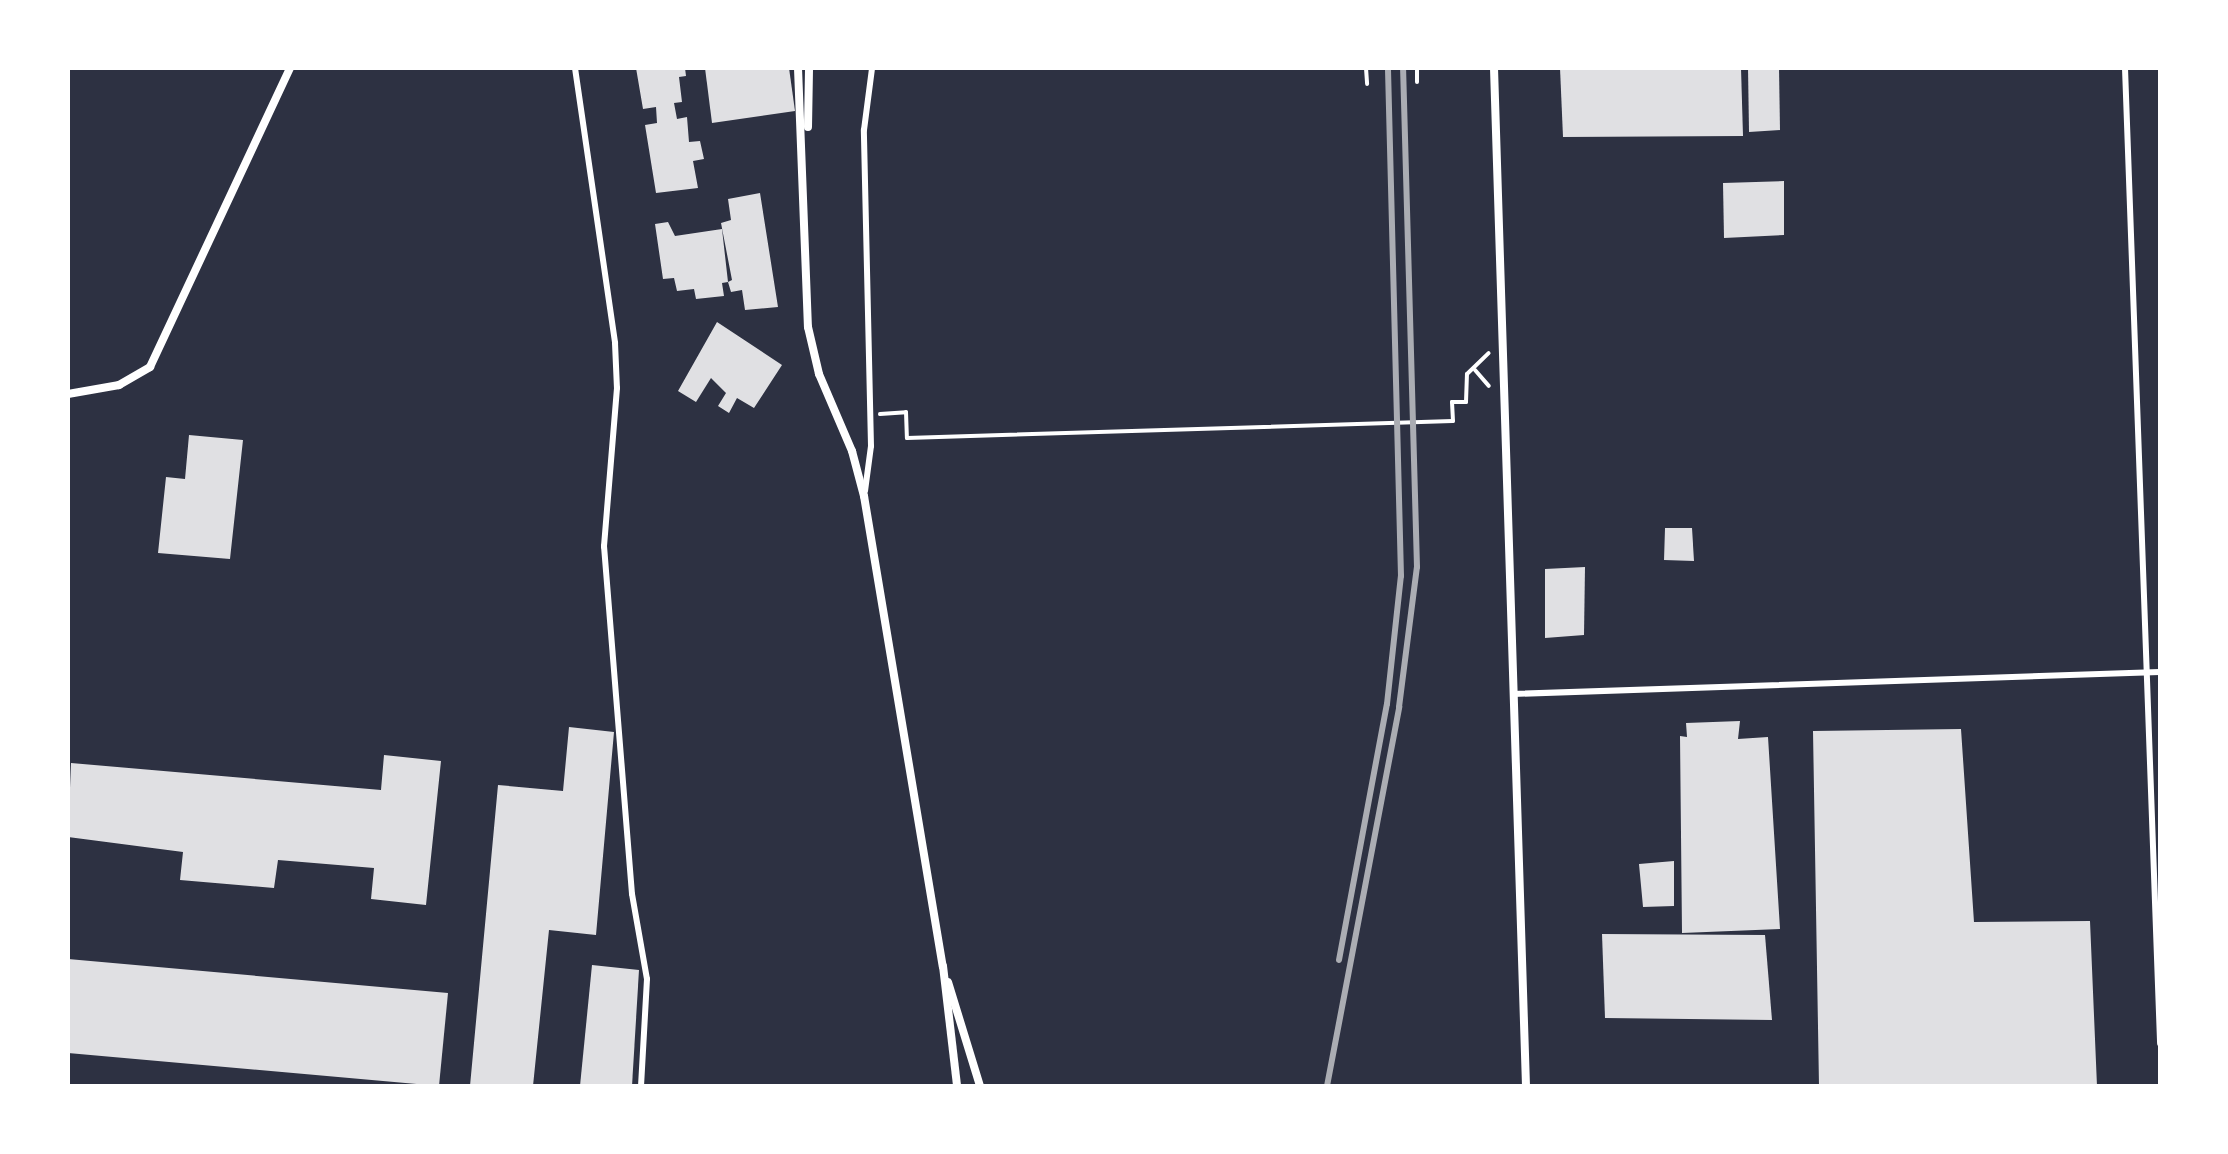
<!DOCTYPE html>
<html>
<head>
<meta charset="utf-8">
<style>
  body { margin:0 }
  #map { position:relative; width:2228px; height:1154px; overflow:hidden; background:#2d3142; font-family:"Fira Sans",sans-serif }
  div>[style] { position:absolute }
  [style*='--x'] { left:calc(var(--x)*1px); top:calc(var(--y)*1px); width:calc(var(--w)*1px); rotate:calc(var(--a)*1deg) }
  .building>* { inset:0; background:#e0e0e3 }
  .path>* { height:4px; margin:-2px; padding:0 2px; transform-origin:2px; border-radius:2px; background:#fff }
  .service>* { height:6px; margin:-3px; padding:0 3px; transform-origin:3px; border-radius:3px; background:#fff }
  .minor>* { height:8px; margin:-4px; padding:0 4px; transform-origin:4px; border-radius:4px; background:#fff }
  .rail>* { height:6px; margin:-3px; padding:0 3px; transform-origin:3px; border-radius:3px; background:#abadb3 }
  span { translate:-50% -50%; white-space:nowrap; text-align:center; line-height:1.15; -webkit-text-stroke:6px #fff; paint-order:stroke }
  .frame { position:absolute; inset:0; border:70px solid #fff; pointer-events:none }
</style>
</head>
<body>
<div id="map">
  <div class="building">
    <i style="clip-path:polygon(636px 68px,685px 68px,686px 76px,679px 77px,682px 102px,674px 103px,677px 119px,687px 117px,689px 142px,700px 141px,704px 159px,693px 161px,698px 188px,656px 193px,645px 125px,657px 123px,656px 107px,643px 109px)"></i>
    <i style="clip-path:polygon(705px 68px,789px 68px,795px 111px,712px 123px)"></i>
    <i style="clip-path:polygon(1560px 68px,1741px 68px,1743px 136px,1563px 137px)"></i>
    <i style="clip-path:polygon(1748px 68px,1779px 68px,1780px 130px,1749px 132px)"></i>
    <i style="clip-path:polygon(1784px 181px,1784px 235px,1724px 238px,1723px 183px)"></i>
    <i style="clip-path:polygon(760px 193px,778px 307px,745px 310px,742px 290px,731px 292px,728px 282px,722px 283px,724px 296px,696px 299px,694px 289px,677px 291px,674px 278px,663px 279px,655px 224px,668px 222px,675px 236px,722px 229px,728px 282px,732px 280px,721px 223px,731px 220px,728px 199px)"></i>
    <i style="clip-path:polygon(717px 322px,782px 365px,754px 408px,737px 398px,729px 413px,718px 406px,726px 393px,711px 378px,696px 402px,678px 391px)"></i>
    <i style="clip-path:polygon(189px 435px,243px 440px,230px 559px,158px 553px,166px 477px,185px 479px)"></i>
    <i style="clip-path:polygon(1665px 528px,1692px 528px,1694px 561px,1664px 560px)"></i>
    <i style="clip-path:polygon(1585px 567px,1584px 635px,1545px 638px,1545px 569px)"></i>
    <i style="clip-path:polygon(1740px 721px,1738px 739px,1768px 737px,1780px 929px,1682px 933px,1680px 736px,1687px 737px,1686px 723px)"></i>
    <i style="clip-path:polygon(569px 727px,614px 732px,596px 935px,549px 930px,533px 1086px,470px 1086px,498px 785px,563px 791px)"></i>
    <i style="clip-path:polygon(1961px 729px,1974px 922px,2090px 921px,2097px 1086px,1819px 1086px,1813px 731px)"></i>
    <i style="clip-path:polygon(384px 755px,441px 761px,426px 905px,371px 899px,374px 868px,278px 860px,274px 888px,180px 880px,183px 852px,68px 837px,71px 763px,381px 790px)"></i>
    <i style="clip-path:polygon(1674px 861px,1674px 906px,1643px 907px,1639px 864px)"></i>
    <i style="clip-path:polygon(1602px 934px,1765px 935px,1772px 1020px,1605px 1018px)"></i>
    <i style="clip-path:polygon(68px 959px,448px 993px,439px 1086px,68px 1053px)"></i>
    <i style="clip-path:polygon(592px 965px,639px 970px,632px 1086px,580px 1086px)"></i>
  </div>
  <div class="path">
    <i style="--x:1366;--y:68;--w:16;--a:86"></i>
    <i style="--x:1417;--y:68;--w:14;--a:90"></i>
    <i style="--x:1475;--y:370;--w:21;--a:49"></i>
    <i style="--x:880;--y:414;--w:26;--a:-4"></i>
    <i style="--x:906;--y:412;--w:26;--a:88"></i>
    <i style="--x:907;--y:438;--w:546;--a:-1.78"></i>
    <i style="--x:1453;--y:421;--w:19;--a:-93"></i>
    <i style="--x:1452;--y:402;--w:14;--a:0"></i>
    <i style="--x:1466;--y:402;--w:28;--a:-88"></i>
    <i style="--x:1467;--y:374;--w:30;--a:-44"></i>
  </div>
  <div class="service">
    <i style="--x:575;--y:68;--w:278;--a:81.7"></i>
    <i style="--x:615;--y:343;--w:45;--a:87.5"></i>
    <i style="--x:617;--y:388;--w:159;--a:94.7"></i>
    <i style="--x:604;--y:546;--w:349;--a:85.4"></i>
    <i style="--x:632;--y:894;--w:86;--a:80"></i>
    <i style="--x:647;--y:979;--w:107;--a:93.2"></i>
    <i style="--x:2125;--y:68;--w:976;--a:87.94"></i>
    <i style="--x:865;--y:491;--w:45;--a:-82.4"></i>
    <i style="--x:871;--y:446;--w:316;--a:-91.3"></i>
    <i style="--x:864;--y:130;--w:63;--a:-82.6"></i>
    <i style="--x:1513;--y:694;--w:647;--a:-1.95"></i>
  </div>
  <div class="minor">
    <i style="--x:798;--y:68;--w:259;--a:87.8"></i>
    <i style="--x:808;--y:327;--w:48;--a:76.8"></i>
    <i style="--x:819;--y:374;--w:84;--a:66.8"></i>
    <i style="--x:852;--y:451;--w:47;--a:75.1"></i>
    <i style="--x:864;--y:496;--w:477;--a:80.5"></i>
    <i style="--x:943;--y:966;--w:121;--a:83.3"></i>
    <i style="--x:1494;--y:68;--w:1019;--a:88.2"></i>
    <i style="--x:808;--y:127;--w:59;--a:-89"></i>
    <i style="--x:68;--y:394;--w:52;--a:-10"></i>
    <i style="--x:119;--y:385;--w:36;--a:-30"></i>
    <i style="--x:150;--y:367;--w:330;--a:-64.9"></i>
    <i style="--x:948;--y:982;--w:109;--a:72.9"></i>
  </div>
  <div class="rail">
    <i style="--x:1339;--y:960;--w:260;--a:-79.4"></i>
    <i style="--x:1387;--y:704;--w:129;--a:-83.8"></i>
    <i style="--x:1401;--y:576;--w:508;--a:-91.47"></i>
    <i style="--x:1327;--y:1086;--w:386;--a:-79.2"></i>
    <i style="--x:1399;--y:707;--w:141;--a:-82.7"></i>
    <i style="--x:1417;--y:567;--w:499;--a:-91.6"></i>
  </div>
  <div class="frame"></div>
</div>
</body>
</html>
